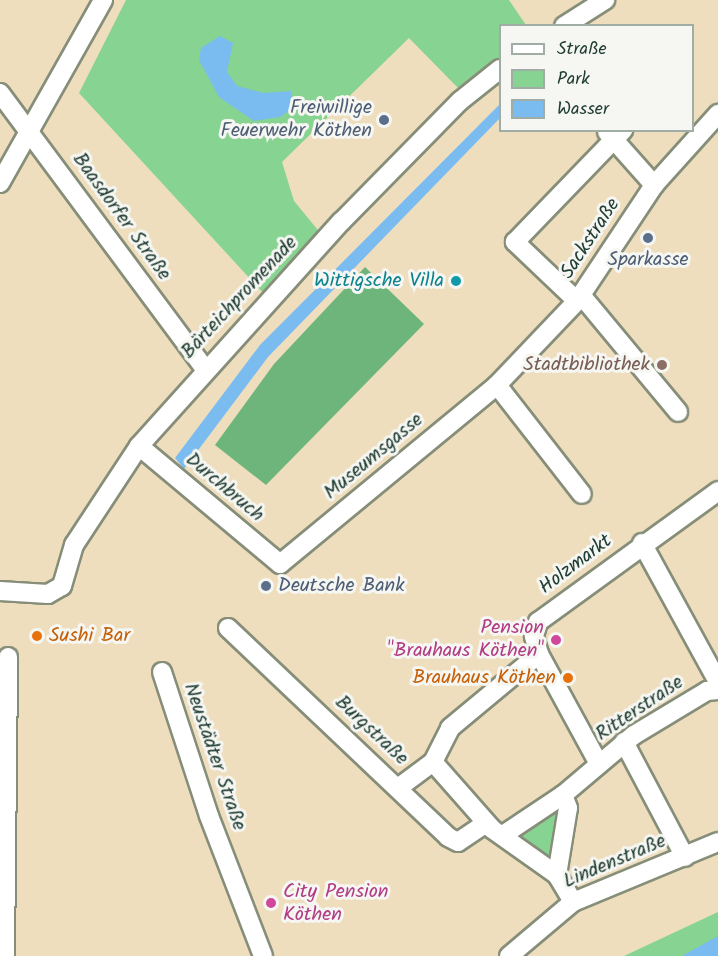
<!DOCTYPE html>
<html>
<head>
<meta charset="utf-8">
<style>
  body { margin:0 }
  #map { position:relative; width:718px; height:956px; overflow:hidden; background:#eedebe; font-family:Kalam,sans-serif }
  div>[style] { position:absolute }
  [style*='--x'] { left:calc(var(--x)*1px); top:calc(var(--y)*1px); width:calc(var(--w)*1px); rotate:calc(var(--a)*1deg) }
  .green>* { inset:0; background:#87d391 }
  .forest>* { inset:0; background:#6db57b }
  .water>* { inset:0; background:#7abcf0 }
  .roads { filter:drop-shadow(2px 0 #868e79) drop-shadow(-2px 0 #868e79) drop-shadow(0 2px #868e79) drop-shadow(0 -2px #868e79) }
  .minor>* { height:18px; margin:-9px; padding:0 9px; transform-origin:9px; border-radius:9px; background:#fff }
  .dots>* { width:16px; height:16px; translate:-50% -50%; box-sizing:border-box; border:3px solid #f6f6f2; border-radius:50% }
  span { translate:-50% -50%; white-space:nowrap; text-align:center; line-height:1.15; -webkit-text-stroke:6px #f6f6f2; paint-order:stroke }
  .service-label { font-size:20px; color:#4e5e75 }
  .right { translate:-100% -50%; text-align:right }
  .left { translate:0 -50%; text-align:left }
  .street-label { font-size:20px; color:#1f3d34 }
  .culture-label { font-size:20px; color:#0d838f }
  .education-label { font-size:20px; color:#785e54 }
  .hotel-label { font-size:20px; color:#b23c85 }
  .food-label { font-size:20px; color:#c56008 }
  .legend { position:absolute; left:499px; top:24px; width:195px; height:108px; box-sizing:border-box; background:#f6f6f2; border:2px solid #a0aca6; margin:0; padding:8px 10px; list-style:none; font-size:18px; color:#1f3d34 }
  .legend li { display:flex; align-items:center; gap:12px; height:30px }
  .legend b { width:30px; border:2px solid #a0aca6 }
</style>
</head>
<body>
<div id="map">
  <div class="green">
    <i style="clip-path:polygon(126px 0,509px 0,526px 25px,500px 26px,500px 59px,461px 91px,409px 38px,282px 162px,294px 201px,322px 235px,265px 295px,79px 93px)"></i>
    <i style="clip-path:polygon(556px 811px,551px 870px,515px 834px)"></i>
    <i style="clip-path:polygon(718px 912px,718px 956px,624px 956px)"></i>
  </div>
  <div class="forest">
    <i style="clip-path:polygon(365px 267px,424px 324px,266px 485px,215px 445px,274px 364px)"></i>
  </div>
  <div class="water">
    <i style="clip-path:polygon(220px 36px,233px 43px,227px 72px,237px 86px,263px 93px,291px 91px,293px 108px,280px 117px,254px 121px,219px 97px,199px 60px,201px 48px)"></i>
    <i style="clip-path:polygon(500px 104px,500px 118px,268px 357px,184px 469px,175px 458px,260px 345px)"></i>
    <i style="clip-path:polygon(718px 936px,718px 956px,682px 956px)"></i>
  </div>
  <div class="roads">
    <div class="minor">
      <i style="--x:564;--y:26;--w:49;--a:-32.4"></i>
      <i style="--x:0;--y:93;--w:344;--a:53.4"></i>
      <i style="--x:607;--y:132;--w:71;--a:48.4"></i>
      <i style="--x:0;--y:183;--w:210;--a:-60.6"></i>
      <i style="--x:581;--y:295;--w:152;--a:50.3"></i>
      <i style="--x:577;--y:301;--w:86;--a:-136.4"></i>
      <i style="--x:515;--y:242;--w:156;--a:-46"></i>
      <i style="--x:497;--y:385;--w:138;--a:52.1"></i>
      <i style="--x:139;--y:446;--w:184;--a:39.9"></i>
      <i style="--x:280;--y:564;--w:281;--a:-39.5"></i>
      <i style="--x:497;--y:385;--w:116;--a:-46.4"></i>
      <i style="--x:577;--y:301;--w:139;--a:-56.4"></i>
      <i style="--x:654;--y:185;--w:96;--a:-48"></i>
      <i style="--x:642;--y:543;--w:158;--a:61.3"></i>
      <i style="--x:0;--y:591;--w:48;--a:3.6"></i>
      <i style="--x:48;--y:594;--w:16;--a:-30"></i>
      <i style="--x:62;--y:586;--w:43;--a:-73.7"></i>
      <i style="--x:74;--y:545;--w:118;--a:-56.7"></i>
      <i style="--x:139;--y:446;--w:302;--a:-48"></i>
      <i style="--x:341;--y:222;--w:170;--a:-45.5"></i>
      <i style="--x:460;--y:101;--w:51;--a:-38.7"></i>
      <i style="--x:228;--y:628;--w:303;--a:43.5"></i>
      <i style="--x:448;--y:837;--w:11;--a:27"></i>
      <i style="--x:458;--y:842;--w:34;--a:-34"></i>
      <i style="--x:162;--y:672;--w:151;--a:71.9"></i>
      <i style="--x:209;--y:816;--w:150;--a:68.9"></i>
      <i style="--x:624;--y:742;--w:130;--a:62.1"></i>
      <i style="--x:433;--y:762;--w:89;--a:48.6"></i>
      <i style="--x:492;--y:829;--w:80;--a:35.3"></i>
      <i style="--x:557;--y:875;--w:31;--a:59"></i>
      <i style="--x:599;--y:764;--w:125;--a:-118.6"></i>
      <i style="--x:539;--y:654;--w:19;--a:-106"></i>
      <i style="--x:534;--y:636;--w:15;--a:-74"></i>
      <i style="--x:538;--y:622;--w:223;--a:-36"></i>
      <i style="--x:398;--y:788;--w:44;--a:-36.6"></i>
      <i style="--x:433;--y:762;--w:38;--a:-63"></i>
      <i style="--x:450;--y:728;--w:116;--a:-39.7"></i>
      <i style="--x:503;--y:835;--w:72;--a:-33.7"></i>
      <i style="--x:563;--y:795;--w:93;--a:-40.2"></i>
      <i style="--x:634;--y:735;--w:85;--a:-31.1"></i>
      <i style="--x:707;--y:691;--w:11;--a:-5"></i>
      <i style="--x:557;--y:875;--w:68;--a:-80.7"></i>
      <i style="--x:568;--y:808;--w:14;--a:-111"></i>
      <i style="--x:5;--y:956;--w:299;--a:-89.4"></i>
      <i style="--x:509;--y:956;--w:84;--a:-40.2"></i>
      <i style="--x:573;--y:902;--w:157;--a:-22.5"></i>
    </div>
  </div>
  <div class="dots">
    <i style="left:384px;top:120px;background:#5c6f8a"></i>
    <i style="left:648px;top:238px;background:#5c6f8a"></i>
    <i style="left:456px;top:281px;background:#0f9aa8"></i>
    <i style="left:662px;top:365px;background:#8d6e63"></i>
    <i style="left:266px;top:586px;background:#5c6f8a"></i>
    <i style="left:37px;top:636px;background:#e8710a"></i>
    <i style="left:556px;top:640px;background:#d1479c"></i>
    <i style="left:568px;top:678px;background:#e8710a"></i>
    <i style="left:271px;top:903px;background:#d1479c"></i>
  </div>
  <div class="service-label">
    <span class="right" style="left:372px;top:120px">Freiwillige<br>Feuerwehr Köthen</span>
    <span style="left:648px;top:260px">Sparkasse</span>
    <span class="left" style="left:278px;top:586px">Deutsche Bank</span>
  </div>
  <div class="street-label">
    <span style="left:121px;top:217px;rotate:54deg">Baasdorfer Straße</span>
    <span style="left:591px;top:239px;rotate:-57deg">Sackstraße</span>
    <span style="left:240px;top:298px;rotate:-47deg">Bärteichpromenade</span>
    <span style="left:374px;top:457px;rotate:-40deg">Museumsgasse</span>
    <span style="left:224px;top:488px;rotate:40deg">Durchbruch</span>
    <span style="left:576px;top:565px;rotate:-37deg">Holzmarkt</span>
    <span style="left:640px;top:709px;rotate:-34deg">Ritterstraße</span>
    <span style="left:371px;top:731px;rotate:43deg">Burgstraße</span>
    <span style="left:214px;top:757px;rotate:71deg">Neustädter Straße</span>
    <span style="left:615px;top:862px;rotate:-23deg">Lindenstraße</span>
  </div>
  <div class="culture-label">
    <span class="right" style="left:444px;top:281px">Wittigsche Villa</span>
  </div>
  <div class="education-label">
    <span class="right" style="left:650px;top:365px">Stadtbibliothek</span>
  </div>
  <div class="hotel-label">
    <span class="right" style="left:544px;top:640px">Pension<br>"Brauhaus Köthen"</span>
    <span class="left" style="left:283px;top:904px">City Pension<br>Köthen</span>
  </div>
  <div class="food-label">
    <span class="left" style="left:49px;top:636px">Sushi Bar</span>
    <span class="right" style="left:556px;top:678px">Brauhaus Köthen</span>
  </div>
  <ul class="legend">
  <li><b style="height:8px;background:#fff"></b>Straße</li>
  <li><b style="height:16px;background:#87d391"></b>Park</li>
  <li><b style="height:16px;background:#7abcf0"></b>Wasser</li>
  </ul>
</div>
</body>
</html>
